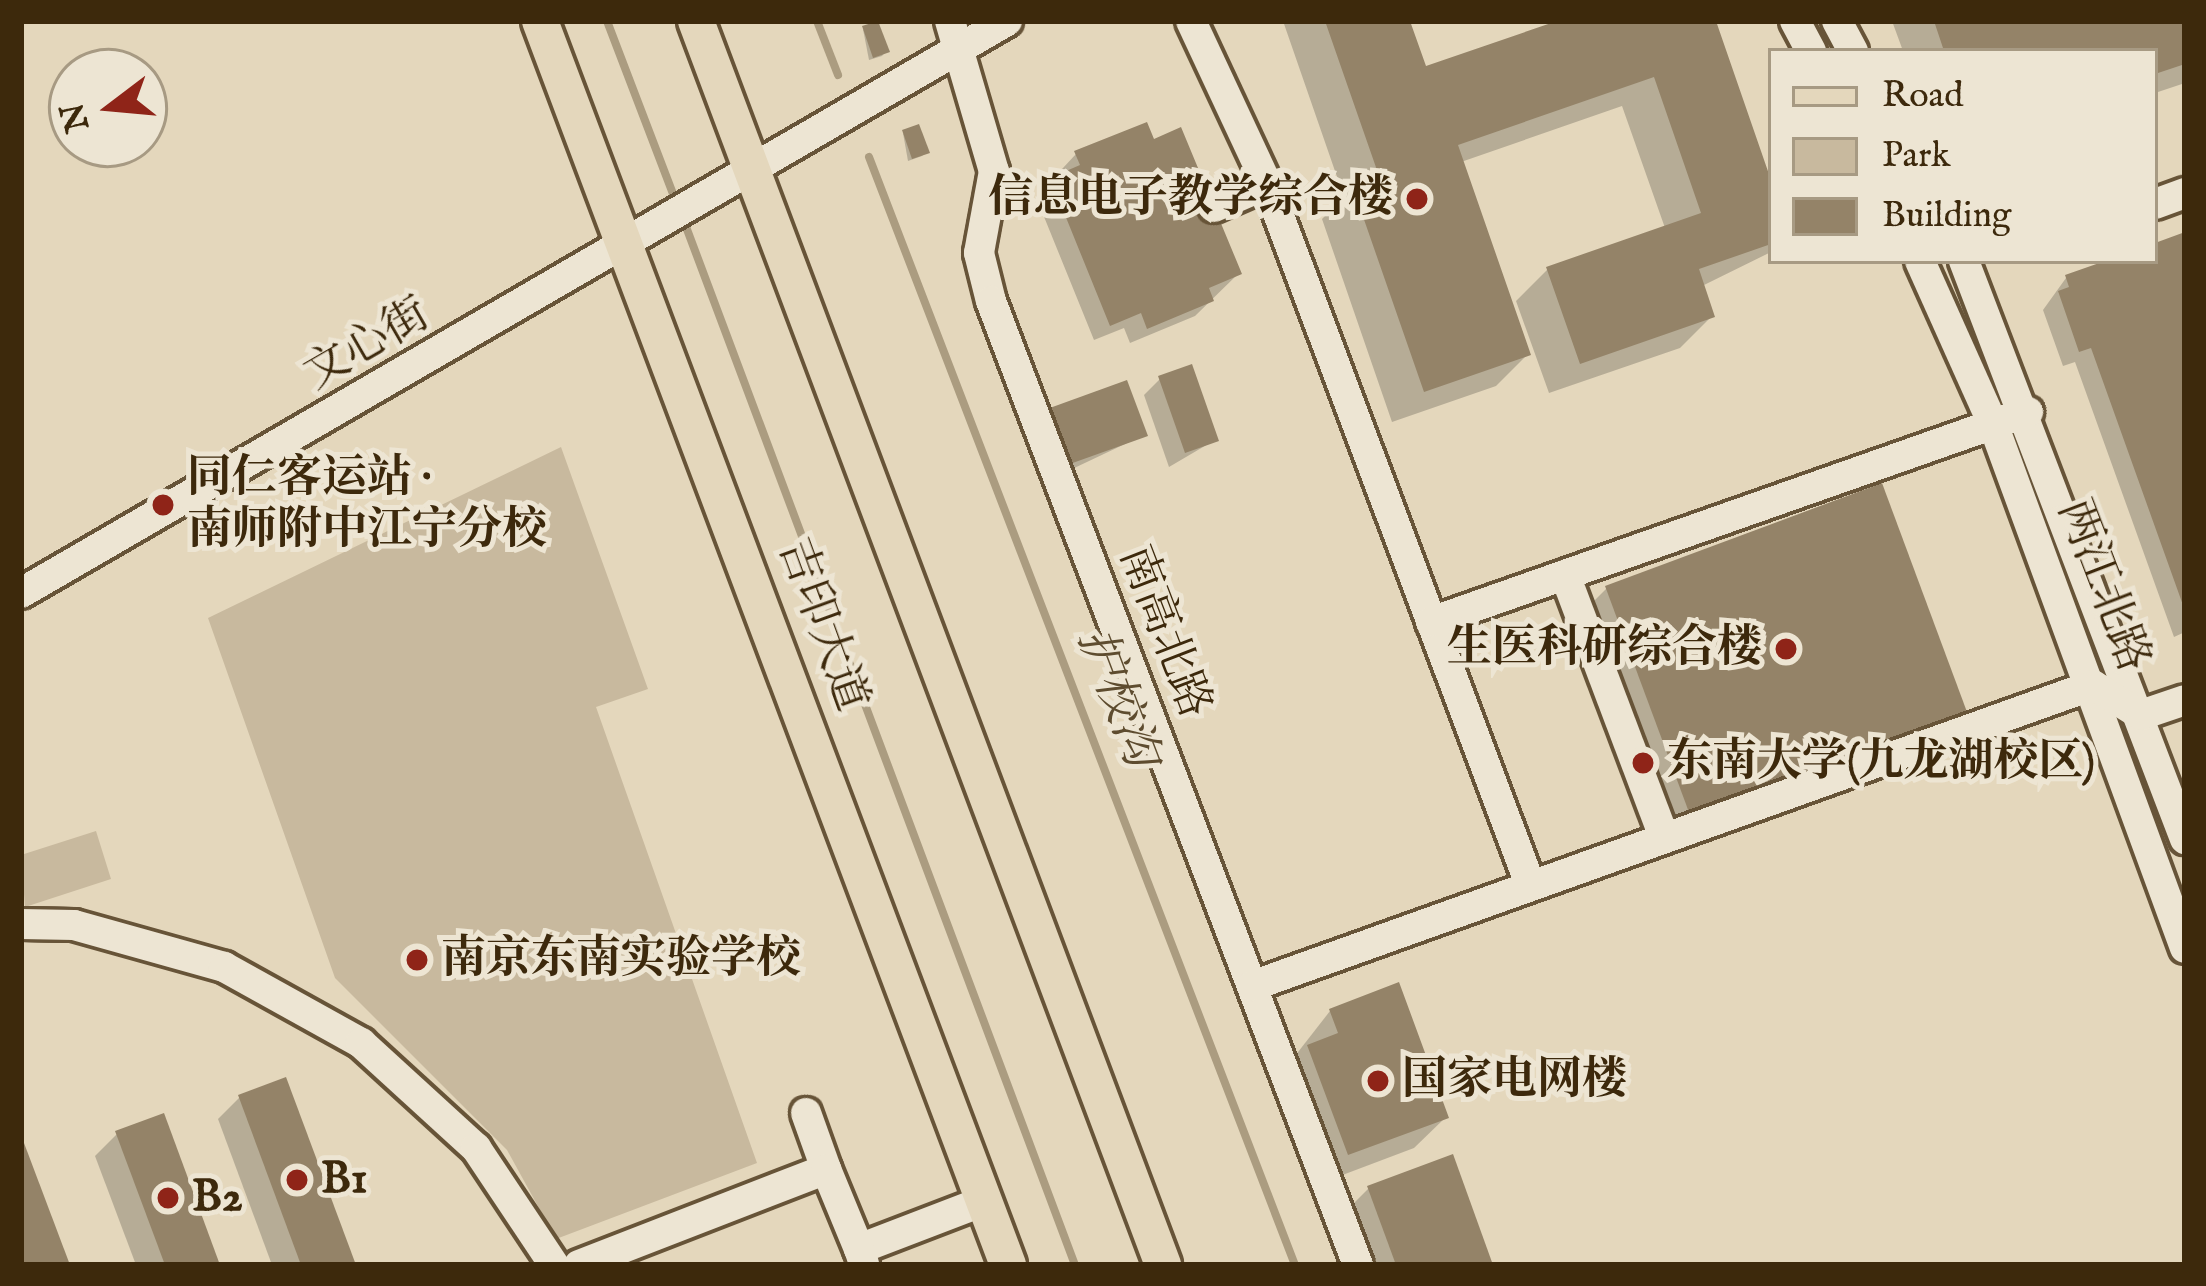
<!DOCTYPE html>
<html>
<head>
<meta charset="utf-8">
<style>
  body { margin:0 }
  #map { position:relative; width:2206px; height:1286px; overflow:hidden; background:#e4d7bc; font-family:"IM FELL English","Noto Serif SC",serif }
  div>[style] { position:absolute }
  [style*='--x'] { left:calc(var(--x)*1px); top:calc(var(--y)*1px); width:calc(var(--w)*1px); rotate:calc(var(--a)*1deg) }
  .green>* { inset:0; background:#c8b99e }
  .shadow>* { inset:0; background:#0003 }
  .stream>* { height:8px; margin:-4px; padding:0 4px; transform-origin:4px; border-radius:4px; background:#ab9c80 }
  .building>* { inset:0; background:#948368 }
  .roads { filter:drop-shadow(3px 0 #675438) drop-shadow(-3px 0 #675438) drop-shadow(0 3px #675438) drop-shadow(0 -3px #675438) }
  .minor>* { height:30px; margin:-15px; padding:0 15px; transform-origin:15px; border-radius:15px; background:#ede5d3 }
  .major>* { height:36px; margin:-18px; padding:0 18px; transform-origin:18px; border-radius:18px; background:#e4d7bc }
  .dots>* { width:33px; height:33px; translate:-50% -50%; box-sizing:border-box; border:6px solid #ede5d3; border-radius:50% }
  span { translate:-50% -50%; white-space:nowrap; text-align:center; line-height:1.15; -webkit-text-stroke:10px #ede5d3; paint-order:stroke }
  .poi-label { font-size:45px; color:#3d290c; font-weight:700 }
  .right { translate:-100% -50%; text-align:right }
  .left { translate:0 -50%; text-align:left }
  .street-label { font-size:45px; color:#3d290c }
  .water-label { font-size:48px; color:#5e4c2f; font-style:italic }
  .frame { position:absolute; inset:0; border:24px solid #3d290c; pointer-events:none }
  .legend { position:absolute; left:1768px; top:48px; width:390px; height:216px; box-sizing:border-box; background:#ede5d3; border:3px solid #a79a83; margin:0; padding:15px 21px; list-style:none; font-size:36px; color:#3d290c }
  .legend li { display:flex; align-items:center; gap:24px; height:60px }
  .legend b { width:60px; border:3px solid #a79a83 }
  .north { position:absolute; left:48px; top:48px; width:120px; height:120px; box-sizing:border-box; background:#ede5d3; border:3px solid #a79a83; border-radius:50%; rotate:254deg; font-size:33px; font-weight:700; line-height:48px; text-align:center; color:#3d290c }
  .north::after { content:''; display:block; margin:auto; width:42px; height:54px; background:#8f2418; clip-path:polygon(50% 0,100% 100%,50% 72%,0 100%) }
</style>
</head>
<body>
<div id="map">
  <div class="green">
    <i style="clip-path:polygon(561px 447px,648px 689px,596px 707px,757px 1163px,556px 1239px,507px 1150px,335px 978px,208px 618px)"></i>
    <i style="clip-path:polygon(96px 831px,111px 879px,25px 907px,21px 855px)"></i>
  </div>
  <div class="shadow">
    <i style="clip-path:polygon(1283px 21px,1407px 21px,1424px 70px,1566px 21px,1713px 21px,1771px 189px,1771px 252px,1702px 286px,1712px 316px,1680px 348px,1549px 393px,1516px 301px,1548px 269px,1665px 228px,1622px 106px,1461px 162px,1528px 354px,1496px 386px,1392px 422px,1322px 219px,1344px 197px)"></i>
    <i style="clip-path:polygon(1892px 21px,2185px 21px,2185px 83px,2155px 93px,2155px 51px,1903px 51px)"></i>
    <i style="clip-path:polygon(863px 29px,886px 51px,882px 56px,869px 60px)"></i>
    <i style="clip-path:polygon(903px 133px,926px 152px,922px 156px,908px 161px)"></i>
    <i style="clip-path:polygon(1076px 154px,1238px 274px,1195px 316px,1130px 343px,1124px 328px,1094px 340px,1036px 197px)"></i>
    <i style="clip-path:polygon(2185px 235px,2185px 632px,2174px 637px,2075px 362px,2063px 366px,2043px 310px,2066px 278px,2155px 261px,2155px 246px)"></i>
    <i style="clip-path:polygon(1160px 379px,1215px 440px,1169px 467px,1144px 395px)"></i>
    <i style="clip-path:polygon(1126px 384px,1144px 435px,1051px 479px)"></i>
    <i style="clip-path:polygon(1607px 588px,1964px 711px,1932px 743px,1659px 844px,1575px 620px)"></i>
    <i style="clip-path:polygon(1330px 1011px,1446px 1117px,1414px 1148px,1316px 1185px,1277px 1079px)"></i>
    <i style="clip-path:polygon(240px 1097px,353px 1265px,272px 1265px,218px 1119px)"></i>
    <i style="clip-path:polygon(117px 1134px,217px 1265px,136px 1265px,95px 1156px)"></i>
    <i style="clip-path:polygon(1369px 1188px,1490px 1265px,1367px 1265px,1347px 1210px)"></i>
  </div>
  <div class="stream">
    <i style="--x:607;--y:21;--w:194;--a:69.1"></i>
    <i style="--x:817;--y:21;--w:58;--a:68.7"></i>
    <i style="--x:869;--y:157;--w:1187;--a:68.97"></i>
    <i style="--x:682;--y:216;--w:1120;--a:69.46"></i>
  </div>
  <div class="building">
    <i style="clip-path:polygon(878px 21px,890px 52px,873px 58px,862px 26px)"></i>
    <i style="clip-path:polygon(1325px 21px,1410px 21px,1426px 66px,1557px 21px,1716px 21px,1771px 180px,1771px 244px,1699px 269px,1715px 317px,1580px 364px,1546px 267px,1701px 213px,1654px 77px,1458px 145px,1531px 355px,1424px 392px,1352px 185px,1379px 176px)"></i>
    <i style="clip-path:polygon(1934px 21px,2185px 21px,2185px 64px,2155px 74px,2155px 51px,1944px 51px)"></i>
    <i style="clip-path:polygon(1147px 122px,1154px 139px,1181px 127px,1242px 274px,1209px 288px,1214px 301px,1147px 329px,1141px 313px,1110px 326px,1050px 178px,1080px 165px,1074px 151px)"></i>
    <i style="clip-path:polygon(919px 124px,930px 153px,912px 159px,902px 130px)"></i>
    <i style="clip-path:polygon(2185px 232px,2185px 608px,2184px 608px,2091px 348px,2079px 352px,2058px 291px,2069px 287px,2065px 275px,2105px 261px,2155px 261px,2155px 243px)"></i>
    <i style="clip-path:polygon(1192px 364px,1219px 441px,1185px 453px,1158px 376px)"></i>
    <i style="clip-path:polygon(1127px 380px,1148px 436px,1067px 465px,1047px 409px)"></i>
    <i style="clip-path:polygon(1882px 483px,1967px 712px,1690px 815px,1605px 586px)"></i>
    <i style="clip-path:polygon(1399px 982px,1449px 1118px,1348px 1155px,1307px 1045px,1338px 1033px,1329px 1009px)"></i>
    <i style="clip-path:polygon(286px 1077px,356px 1265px,301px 1265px,238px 1095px)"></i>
    <i style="clip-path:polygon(164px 1113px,220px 1265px,165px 1265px,115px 1131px)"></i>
    <i style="clip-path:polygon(21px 1135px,70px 1265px,21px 1265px)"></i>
    <i style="clip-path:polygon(1453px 1154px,1493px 1265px,1396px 1265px,1367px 1186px)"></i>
  </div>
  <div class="roads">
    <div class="minor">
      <i style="--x:950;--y:21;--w:156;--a:73.7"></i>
      <i style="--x:994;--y:171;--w:83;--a:100.4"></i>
      <i style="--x:979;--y:253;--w:49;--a:76"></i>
      <i style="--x:991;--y:301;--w:1031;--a:69.16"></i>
      <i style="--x:1191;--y:21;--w:180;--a:65"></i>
      <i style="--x:1267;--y:184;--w:748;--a:69.41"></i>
      <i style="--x:1795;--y:21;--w:34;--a:62"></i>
      <i style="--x:1837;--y:21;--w:34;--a:62"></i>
      <i style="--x:2155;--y:204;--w:32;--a:-20"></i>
      <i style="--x:1214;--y:207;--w:58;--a:-23.5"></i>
      <i style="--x:1920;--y:261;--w:179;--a:65.9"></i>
      <i style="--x:1993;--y:424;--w:558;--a:69.88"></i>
      <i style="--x:1964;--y:261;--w:619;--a:69.08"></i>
      <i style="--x:1565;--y:575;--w:280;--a:69.3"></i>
      <i style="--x:21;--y:593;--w:1140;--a:-30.12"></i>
      <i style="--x:1431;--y:622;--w:633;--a:-19.38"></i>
      <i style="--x:21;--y:924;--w:53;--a:1.1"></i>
      <i style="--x:74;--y:925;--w:156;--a:15.6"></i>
      <i style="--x:224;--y:967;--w:157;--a:29"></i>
      <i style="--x:361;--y:1043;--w:156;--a:42.4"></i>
      <i style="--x:476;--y:1148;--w:141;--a:56.3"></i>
      <i style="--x:1252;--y:986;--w:893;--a:-19.69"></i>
      <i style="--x:2093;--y:685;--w:57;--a:32"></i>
      <i style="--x:2141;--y:715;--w:46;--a:-18.8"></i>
      <i style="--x:806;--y:1113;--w:59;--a:70.3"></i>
      <i style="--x:864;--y:1264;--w:16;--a:-108"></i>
      <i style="--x:859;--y:1249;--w:134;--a:-21"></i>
      <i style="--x:579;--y:1265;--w:265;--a:-21.2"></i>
      <i style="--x:826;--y:1169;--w:87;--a:67.6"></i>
    </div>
    <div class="major">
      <i style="--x:540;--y:21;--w:1329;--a:69.38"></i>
      <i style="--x:696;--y:21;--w:1329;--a:69.42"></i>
    </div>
  </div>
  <div class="dots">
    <i style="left:1417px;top:199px;background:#8f2418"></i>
    <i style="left:163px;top:505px;background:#8f2418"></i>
    <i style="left:1786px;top:649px;background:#8f2418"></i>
    <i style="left:1643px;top:763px;background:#8f2418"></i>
    <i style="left:417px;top:960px;background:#8f2418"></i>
    <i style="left:1378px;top:1081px;background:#8f2418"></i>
    <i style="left:297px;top:1180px;background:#8f2418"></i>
    <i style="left:168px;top:1198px;background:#8f2418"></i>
  </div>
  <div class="poi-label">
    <span class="right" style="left:1393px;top:199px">信息电子教学综合楼</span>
    <span class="left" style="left:187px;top:505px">同仁客运站 ·<br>南师附中江宁分校</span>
    <span class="right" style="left:1762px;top:649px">生医科研综合楼</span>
    <span class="left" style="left:1667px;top:763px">东南大学(九龙湖校区)</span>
    <span class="left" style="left:441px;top:960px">南京东南实验学校</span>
    <span class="left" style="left:1402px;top:1081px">国家电网楼</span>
    <span class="left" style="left:321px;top:1180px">B1</span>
    <span class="left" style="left:192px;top:1198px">B2</span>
  </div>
  <div class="street-label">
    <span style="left:367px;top:345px;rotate:-30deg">文心街</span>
    <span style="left:2103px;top:586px;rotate:69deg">两江北路</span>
    <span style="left:822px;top:625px;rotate:70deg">吉印大道</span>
    <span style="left:1164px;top:632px;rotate:69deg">南高北路</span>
  </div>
  <div class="water-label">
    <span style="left:1116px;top:698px;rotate:69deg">护校沟</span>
  </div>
  <div class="frame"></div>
  <ul class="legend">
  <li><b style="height:15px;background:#e4d7bc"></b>Road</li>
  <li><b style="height:33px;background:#c8b99e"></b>Park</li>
  <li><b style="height:33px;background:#948368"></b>Building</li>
  </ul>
  <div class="north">N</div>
</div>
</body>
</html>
